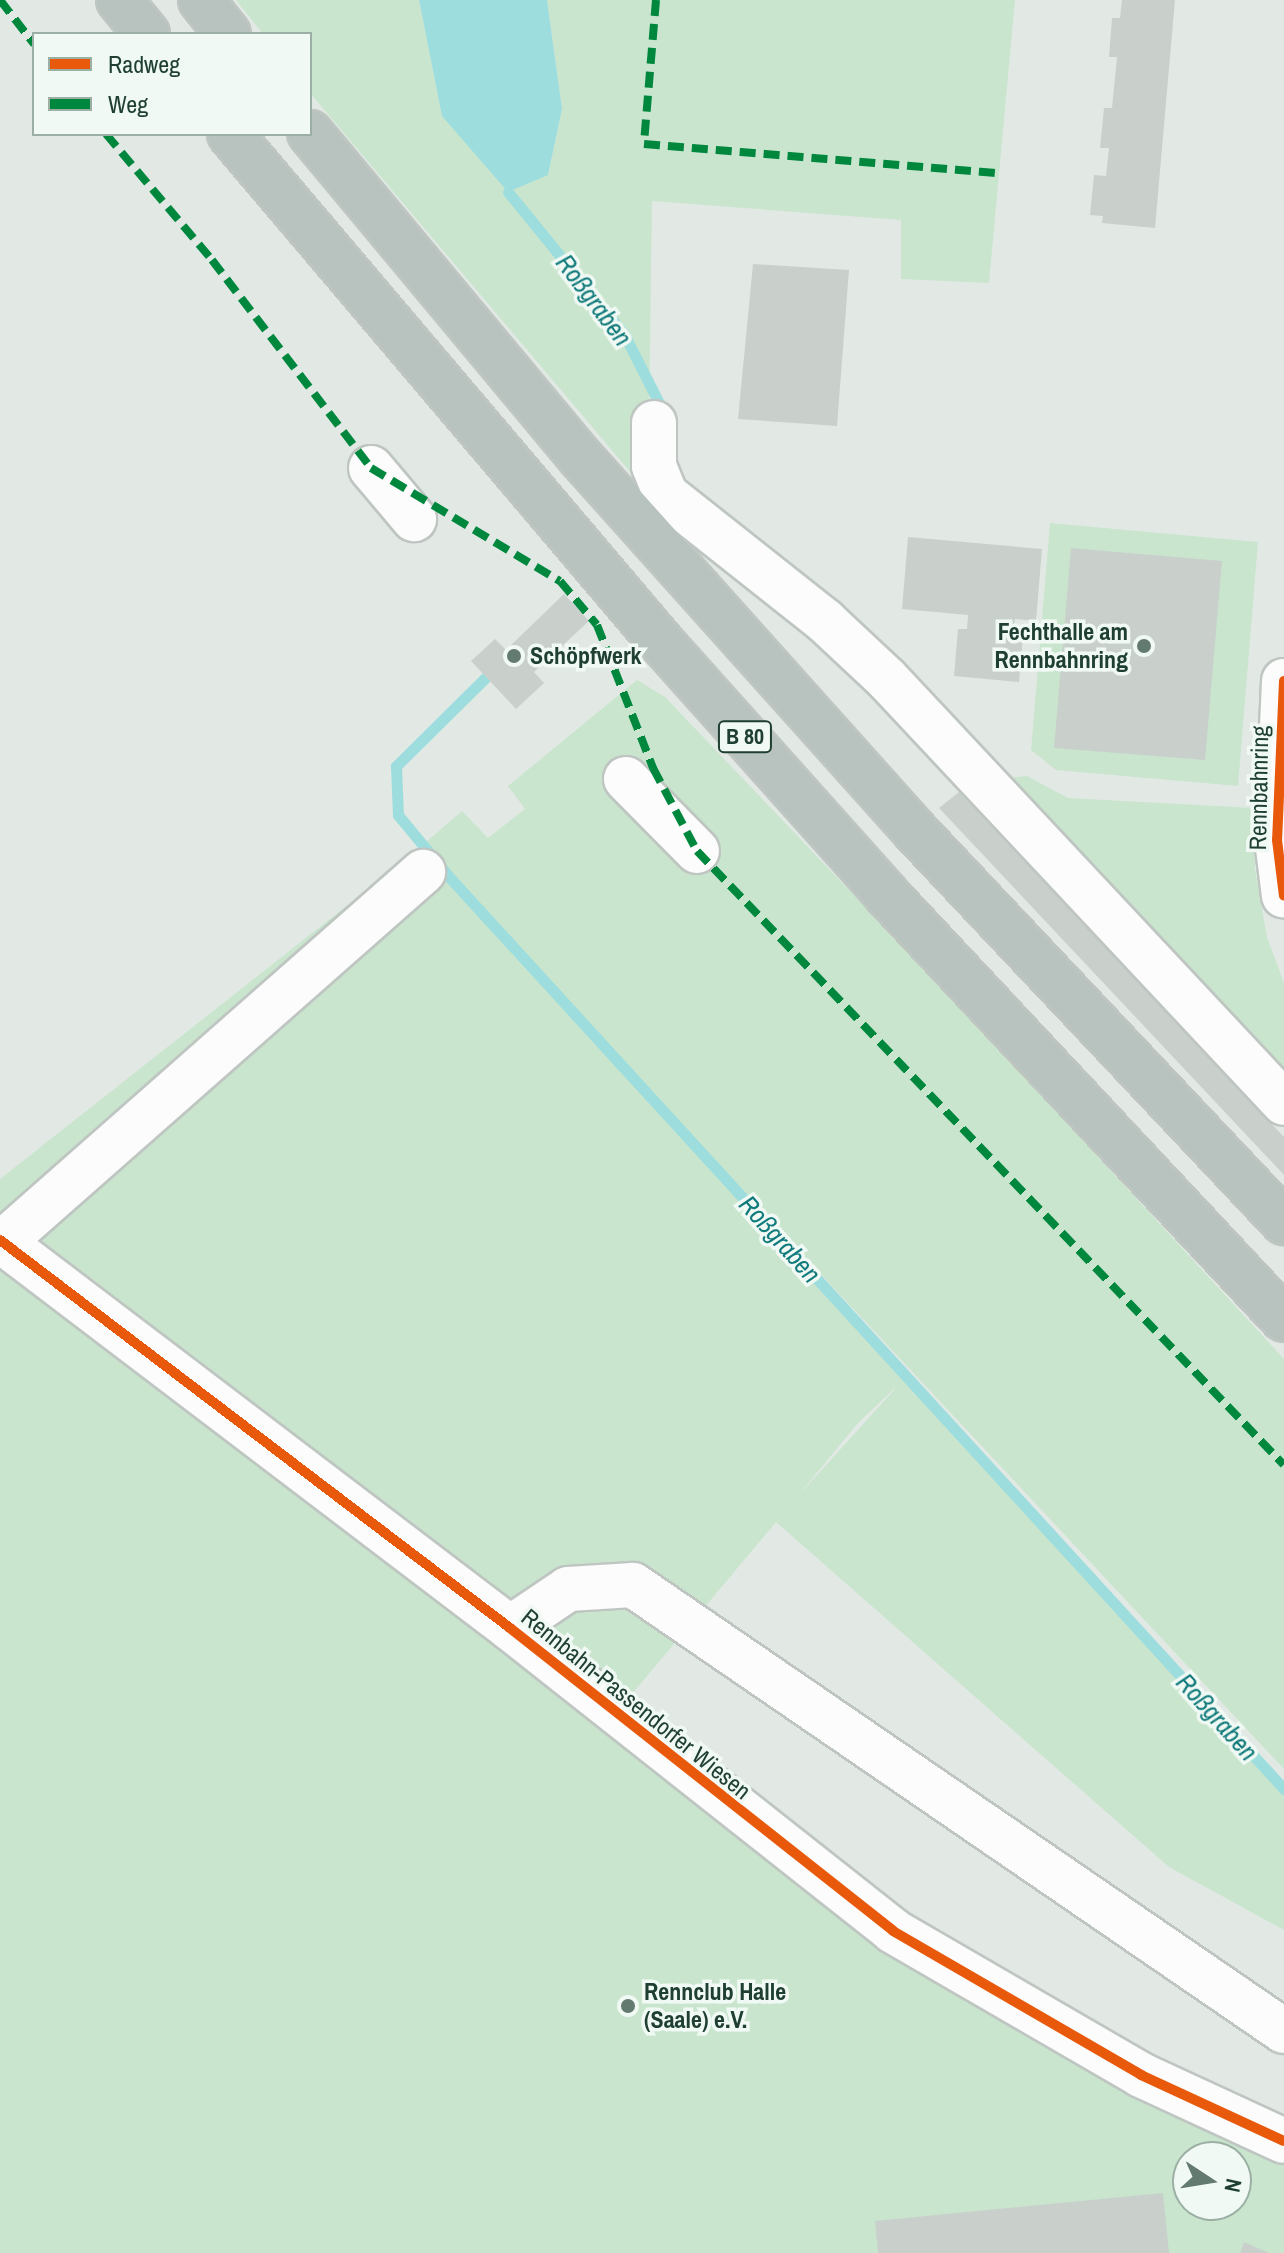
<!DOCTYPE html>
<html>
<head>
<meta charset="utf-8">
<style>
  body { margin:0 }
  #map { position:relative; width:1284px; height:2253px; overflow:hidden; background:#e2e9e5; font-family:"Archivo Narrow",sans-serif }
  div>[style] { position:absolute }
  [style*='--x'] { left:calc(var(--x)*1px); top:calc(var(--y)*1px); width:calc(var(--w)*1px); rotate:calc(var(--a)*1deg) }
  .green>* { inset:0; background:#c9e5ce }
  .water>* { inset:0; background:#9ddddd }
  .stream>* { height:11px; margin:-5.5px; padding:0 5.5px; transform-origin:5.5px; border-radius:5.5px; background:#9ddddd }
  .building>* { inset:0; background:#c9d0cc }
  .roads { filter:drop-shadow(2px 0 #bfc6c2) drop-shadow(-2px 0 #bfc6c2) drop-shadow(0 2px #bfc6c2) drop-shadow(0 -2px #bfc6c2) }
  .minor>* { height:44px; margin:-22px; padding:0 22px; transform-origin:22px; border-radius:22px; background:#fbfcfb }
  .highway>* { height:44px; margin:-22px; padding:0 22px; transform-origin:22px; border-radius:22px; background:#b8c3bf }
  .quiet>* { height:8px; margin-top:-4px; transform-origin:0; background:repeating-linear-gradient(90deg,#00873e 0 16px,transparent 0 24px) }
  .cycleway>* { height:10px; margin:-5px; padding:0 5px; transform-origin:5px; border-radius:5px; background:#e8590c }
  .dots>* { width:22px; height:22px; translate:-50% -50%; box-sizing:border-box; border:4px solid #f0f9f3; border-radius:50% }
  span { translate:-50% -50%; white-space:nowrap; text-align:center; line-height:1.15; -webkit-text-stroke:7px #f0f9f3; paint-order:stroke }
  .shield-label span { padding:2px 6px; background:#f0f9f3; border:2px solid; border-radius:6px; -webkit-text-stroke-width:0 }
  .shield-label { font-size:22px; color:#1e3f31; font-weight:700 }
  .poi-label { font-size:24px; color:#1e3f31; font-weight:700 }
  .right { translate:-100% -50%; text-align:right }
  .left { translate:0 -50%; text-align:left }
  .street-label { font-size:24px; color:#1e3f31 }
  .water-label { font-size:26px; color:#117a7c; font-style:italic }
  .legend { position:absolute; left:32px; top:32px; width:280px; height:104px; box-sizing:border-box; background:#f0f9f3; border:2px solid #9cafa5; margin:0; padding:10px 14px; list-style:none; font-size:24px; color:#1e3f31 }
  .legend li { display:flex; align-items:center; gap:16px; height:40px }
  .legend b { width:40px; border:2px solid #9cafa5 }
  .north { position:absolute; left:1172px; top:2141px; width:80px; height:80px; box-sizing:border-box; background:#f0f9f3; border:2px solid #9cafa5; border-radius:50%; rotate:102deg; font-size:22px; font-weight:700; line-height:32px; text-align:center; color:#1e3f31 }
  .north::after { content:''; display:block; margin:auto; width:28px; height:36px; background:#637a70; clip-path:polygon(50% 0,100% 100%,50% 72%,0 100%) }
</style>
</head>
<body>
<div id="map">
  <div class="green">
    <i style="clip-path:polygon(236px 0,419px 0,442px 116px,548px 175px,562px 109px,547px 0,1015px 0,989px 283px,901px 279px,901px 220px,652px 201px,648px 493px,310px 93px,310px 34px,263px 34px)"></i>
    <i style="clip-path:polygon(1050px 523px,1258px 542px,1238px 786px,1056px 770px,1031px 750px)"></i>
    <i style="clip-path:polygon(637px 680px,665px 697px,952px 998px,1284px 1359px,1284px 1769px,451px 879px,426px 842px,462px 811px,488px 838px,525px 809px,508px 786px)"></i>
    <i style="clip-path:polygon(1027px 776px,1068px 798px,1254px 808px,1255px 869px,1267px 937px,1284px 983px,1284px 1086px,1002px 779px)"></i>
    <i style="clip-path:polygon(evenodd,420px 848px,1284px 1789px,1284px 1930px,1169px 1867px,776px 1522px,617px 1712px,0 1239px,0 1179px,420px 848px,895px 1388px,895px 1389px,797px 1497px,858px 1423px,895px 1388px)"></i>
    <i style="clip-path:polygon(evenodd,0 1244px,887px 1932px,1284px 2147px,1284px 2253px,0 2253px,0 1244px,1188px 2157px,1236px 2157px,1236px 2205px,1188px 2205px,1188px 2157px)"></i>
  </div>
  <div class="water">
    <i style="clip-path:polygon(419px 0,547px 0,562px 109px,548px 175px,508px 192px,442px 116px)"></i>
  </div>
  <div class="stream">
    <i style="--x:508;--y:192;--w:183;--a:50.8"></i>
    <i style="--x:624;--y:334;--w:89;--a:63.1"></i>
    <i style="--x:486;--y:677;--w:127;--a:135.3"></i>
    <i style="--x:396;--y:766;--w:49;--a:87.7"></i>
    <i style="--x:398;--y:815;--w:83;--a:50.4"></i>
    <i style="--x:451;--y:879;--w:1234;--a:47.53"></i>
  </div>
  <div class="building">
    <i style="clip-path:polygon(1122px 0,1175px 0,1155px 228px,1102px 223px,1103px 216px,1090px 215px,1094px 175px,1106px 176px,1109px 148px,1100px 148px,1104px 108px,1112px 108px,1117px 57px,1109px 57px,1112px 18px,1120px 18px)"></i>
    <i style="clip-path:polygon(753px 264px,849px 270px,837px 426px,738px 419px)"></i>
    <i style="clip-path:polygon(908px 537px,1042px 549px,1036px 621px,1015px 619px,1013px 635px,1023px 635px,1019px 682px,954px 676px,958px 629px,967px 629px,968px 615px,902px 609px)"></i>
    <i style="clip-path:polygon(1071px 548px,1222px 561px,1205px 760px,1054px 748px)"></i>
    <i style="clip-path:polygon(564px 594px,589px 621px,534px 672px,544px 683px,516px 709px,471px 661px,495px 639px,506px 650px)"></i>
    <i style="clip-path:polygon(959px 792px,1284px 1137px,1284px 1175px,939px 808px)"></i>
    <i style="clip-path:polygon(1163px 2193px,1169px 2253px,878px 2253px,875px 2221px)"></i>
    <i style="clip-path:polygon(1244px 2242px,1269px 2253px,1240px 2253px)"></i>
  </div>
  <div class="roads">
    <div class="minor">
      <i style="--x:654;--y:423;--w:43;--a:90"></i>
      <i style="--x:654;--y:466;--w:31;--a:68"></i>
      <i style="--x:666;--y:495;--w:203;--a:38.4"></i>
      <i style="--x:825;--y:621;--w:83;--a:43.1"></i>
      <i style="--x:886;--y:678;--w:582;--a:46.88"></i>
      <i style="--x:371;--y:468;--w:67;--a:49.9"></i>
      <i style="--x:1284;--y:681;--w:159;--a:92.5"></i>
      <i style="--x:1277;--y:840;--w:56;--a:82.9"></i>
      <i style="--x:626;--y:779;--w:101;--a:45.4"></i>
      <i style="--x:0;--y:1240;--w:641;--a:37.26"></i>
      <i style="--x:510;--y:1628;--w:488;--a:38.3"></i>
      <i style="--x:893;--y:1931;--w:287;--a:30.1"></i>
      <i style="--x:1141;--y:2075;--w:157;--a:24.8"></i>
      <i style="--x:3;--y:1242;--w:560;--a:-41.38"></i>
      <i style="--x:510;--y:1628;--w:70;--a:-33.9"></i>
      <i style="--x:568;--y:1589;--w:65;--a:-3.5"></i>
      <i style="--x:633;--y:1585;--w:789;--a:34.42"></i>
    </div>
    <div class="highway">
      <i style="--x:119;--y:0;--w:44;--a:50.5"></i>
      <i style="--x:201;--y:0;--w:43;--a:51.5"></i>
      <i style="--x:310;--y:133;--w:422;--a:50.2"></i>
      <i style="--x:580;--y:457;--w:502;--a:48.15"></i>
      <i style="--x:915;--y:831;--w:538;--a:46.66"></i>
      <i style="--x:230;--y:134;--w:666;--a:49.69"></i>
      <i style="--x:661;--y:642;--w:338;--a:48.2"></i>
      <i style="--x:886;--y:894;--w:582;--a:46.88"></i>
    </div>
  </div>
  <div class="quiet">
    <i style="--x:0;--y:0;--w:56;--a:52.3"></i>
    <i style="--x:656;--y:0;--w:144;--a:94.8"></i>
    <i style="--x:644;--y:144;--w:356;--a:4.7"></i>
    <i style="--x:106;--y:134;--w:165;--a:49.9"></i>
    <i style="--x:212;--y:260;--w:262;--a:52.6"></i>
    <i style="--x:371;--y:468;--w:220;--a:30.9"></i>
    <i style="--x:560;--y:581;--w:57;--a:49.9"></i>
    <i style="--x:597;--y:625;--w:154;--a:68.6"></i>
    <i style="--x:653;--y:768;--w:94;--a:62.1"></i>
    <i style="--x:697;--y:851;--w:849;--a:46.29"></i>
  </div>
  <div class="cycleway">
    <i style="--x:1284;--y:681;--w:159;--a:92.5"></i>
    <i style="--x:1277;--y:840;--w:56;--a:82.9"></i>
    <i style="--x:0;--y:1240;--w:641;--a:37.26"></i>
    <i style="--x:510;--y:1628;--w:488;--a:38.3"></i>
    <i style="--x:893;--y:1931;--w:287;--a:30.1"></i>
    <i style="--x:1141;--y:2075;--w:157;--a:24.8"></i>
  </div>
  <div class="dots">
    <i style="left:1144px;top:646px;background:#637a70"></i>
    <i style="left:514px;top:656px;background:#637a70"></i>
    <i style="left:628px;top:2006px;background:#637a70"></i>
  </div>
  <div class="shield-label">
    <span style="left:745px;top:737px">B 80</span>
  </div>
  <div class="poi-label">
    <span class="right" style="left:1128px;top:646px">Fechthalle am<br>Rennbahnring</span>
    <span class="left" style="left:530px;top:656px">Schöpfwerk</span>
    <span class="left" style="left:644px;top:2006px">Rennclub Halle<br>(Saale) e.V.</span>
  </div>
  <div class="street-label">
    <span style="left:1259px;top:788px;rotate:-89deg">Rennbahnring</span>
    <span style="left:636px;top:1704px;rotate:39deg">Rennbahn-Passendorfer Wiesen</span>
  </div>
  <div class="water-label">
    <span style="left:594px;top:300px;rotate:53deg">Roßgraben</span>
    <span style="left:780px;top:1239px;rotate:48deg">Roßgraben</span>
    <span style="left:1217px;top:1717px;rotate:48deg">Roßgraben</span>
  </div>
  <ul class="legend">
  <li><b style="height:10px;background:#e8590c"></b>Radweg</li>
  <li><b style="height:10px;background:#00873e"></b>Weg</li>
  </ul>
  <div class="north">N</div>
</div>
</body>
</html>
